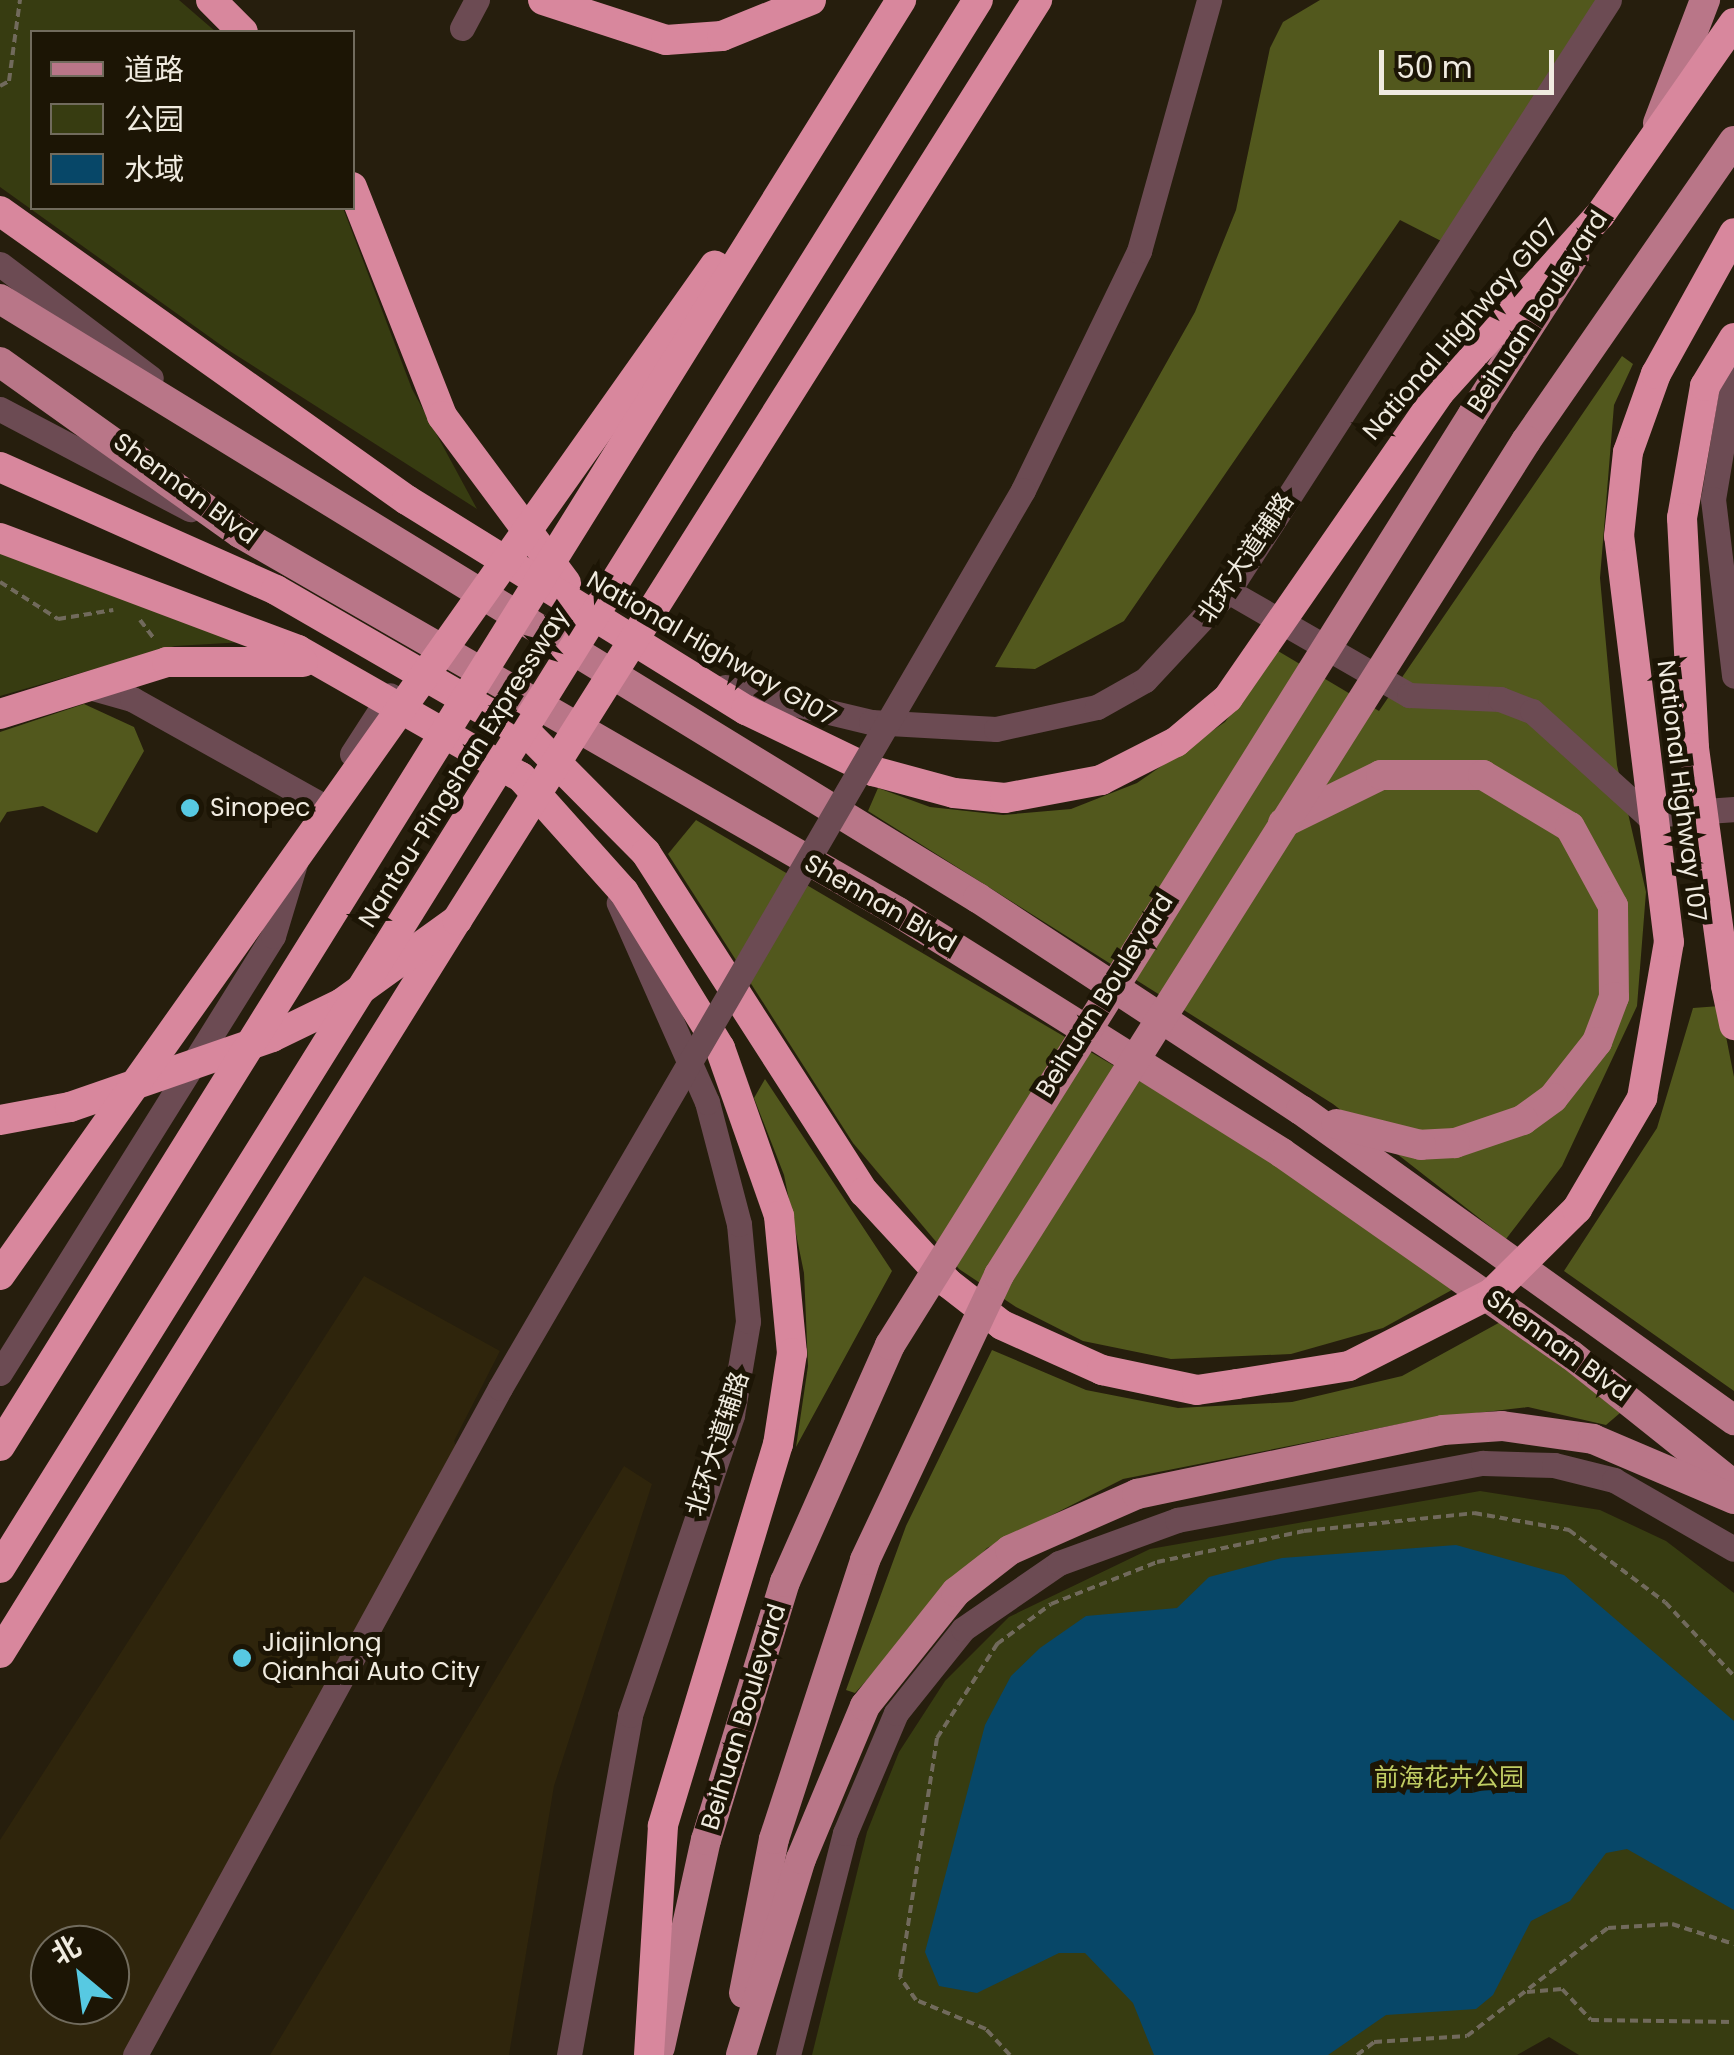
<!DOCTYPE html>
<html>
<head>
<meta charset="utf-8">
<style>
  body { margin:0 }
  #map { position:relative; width:1734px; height:2055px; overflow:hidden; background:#261e0d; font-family:Poppins,"Noto Sans SC",sans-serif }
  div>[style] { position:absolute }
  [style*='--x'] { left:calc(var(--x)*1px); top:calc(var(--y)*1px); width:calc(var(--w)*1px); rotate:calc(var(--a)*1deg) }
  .built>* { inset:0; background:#2f250c }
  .green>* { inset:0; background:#373c11 }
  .forest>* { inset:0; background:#52581d }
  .water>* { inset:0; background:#074768 }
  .path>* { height:4px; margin-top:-2px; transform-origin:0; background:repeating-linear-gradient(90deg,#716a5c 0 8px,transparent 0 13px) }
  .minor>* { height:25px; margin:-12.5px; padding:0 12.5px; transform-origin:12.5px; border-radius:12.5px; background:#6c4b53 }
  .major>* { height:30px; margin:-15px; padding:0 15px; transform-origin:15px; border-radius:15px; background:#b97688 }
  .highway>* { height:30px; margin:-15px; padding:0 15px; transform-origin:15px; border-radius:15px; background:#d8879d }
  .minor-bridge>* { height:25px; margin:-12.5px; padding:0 12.5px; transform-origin:12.5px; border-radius:12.5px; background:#6c4b53 }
  .major-bridge>* { height:30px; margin:-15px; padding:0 15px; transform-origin:15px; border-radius:15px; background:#b97688 }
  .highway-bridge>* { height:30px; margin:-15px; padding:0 15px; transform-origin:15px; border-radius:15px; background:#d8879d }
  .dots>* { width:28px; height:28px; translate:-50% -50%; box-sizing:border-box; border:5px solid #1c1505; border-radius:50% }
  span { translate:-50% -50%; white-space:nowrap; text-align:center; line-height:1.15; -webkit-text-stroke:10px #1c1505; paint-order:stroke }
  .street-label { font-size:25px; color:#f0ebe0 }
  .poi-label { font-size:25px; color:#f0ebe0 }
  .left { translate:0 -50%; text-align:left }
  .park-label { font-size:25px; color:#c0cd63 }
  .legend { position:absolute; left:30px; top:30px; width:325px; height:180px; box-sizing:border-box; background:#1c1505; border:2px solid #716b5d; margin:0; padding:12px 18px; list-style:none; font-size:30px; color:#f0ebe0 }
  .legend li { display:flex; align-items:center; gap:20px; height:50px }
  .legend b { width:50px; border:2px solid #716b5d }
  .north { position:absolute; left:30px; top:1925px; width:100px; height:100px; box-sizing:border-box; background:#1c1505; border:2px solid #716b5d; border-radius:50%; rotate:331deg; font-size:28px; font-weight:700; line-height:40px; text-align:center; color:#f0ebe0 }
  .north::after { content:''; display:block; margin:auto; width:35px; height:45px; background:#57c9e2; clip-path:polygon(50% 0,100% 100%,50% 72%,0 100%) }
  .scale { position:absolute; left:1379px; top:50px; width:175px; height:45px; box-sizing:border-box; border:5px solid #f0ebe0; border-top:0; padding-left:12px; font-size:30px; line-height:35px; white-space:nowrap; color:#f0ebe0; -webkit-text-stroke:8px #1c1505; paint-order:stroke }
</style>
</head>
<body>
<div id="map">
  <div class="built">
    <i style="clip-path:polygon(evenodd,364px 1276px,500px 1351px,454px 1441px,468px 1476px,147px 2055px,0 2055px,0 1840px,364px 1276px,50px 1945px,110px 1945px,110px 2005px,50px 2005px,50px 1945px)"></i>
    <i style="clip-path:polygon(624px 1466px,652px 1484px,554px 1786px,509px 2055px,270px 2055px)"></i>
  </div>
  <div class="green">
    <i style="clip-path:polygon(0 0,179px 0,216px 32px,32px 32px,32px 208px,343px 208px,412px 389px,477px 509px,225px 348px,0 187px)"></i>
    <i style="clip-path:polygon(0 552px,245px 642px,175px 646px,0 696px)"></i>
    <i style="clip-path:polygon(1480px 1491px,1600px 1510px,1666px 1541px,1734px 1593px,1734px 2055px,1579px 2055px,1549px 2037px,1517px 2055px,812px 2055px,867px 1832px,899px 1752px,945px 1681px,1009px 1617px,1150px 1549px)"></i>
  </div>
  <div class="forest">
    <i style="clip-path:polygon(1320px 0,1606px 0,1447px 244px,1400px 220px,1124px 621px,1035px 669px,995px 667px,1195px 312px,1236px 210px,1270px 48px,1283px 22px)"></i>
    <i style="clip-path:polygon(1622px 356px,1633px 364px,1614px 405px,1600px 578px,1617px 765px,1646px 892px,1637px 1006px,1562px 1166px,1506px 1239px,1333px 1104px,868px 811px,878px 788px,930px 807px,1003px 815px,1071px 809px,1137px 783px,1225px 722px,1278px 651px,1379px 711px)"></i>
    <i style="clip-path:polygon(84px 704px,134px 727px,144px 751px,97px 833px,43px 806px,7px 812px,0 823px,0 732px)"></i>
    <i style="clip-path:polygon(696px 820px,1247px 1144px,1459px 1286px,1383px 1328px,1291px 1354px,1171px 1359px,1083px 1341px,1016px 1307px,959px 1269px,853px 1143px,668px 854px)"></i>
    <i style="clip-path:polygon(1720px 1006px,1734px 1077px,1734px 1391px,1564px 1271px,1657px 1128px,1693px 1008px)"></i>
    <i style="clip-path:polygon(765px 1079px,892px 1271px,796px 1447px,808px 1366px,804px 1273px,784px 1175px,754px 1098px)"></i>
    <i style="clip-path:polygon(1504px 1320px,1620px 1413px,1606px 1425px,1528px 1407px,1425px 1419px,1123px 1479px,987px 1548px,855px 1693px,846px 1690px,906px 1526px,992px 1350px,1086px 1390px,1178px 1408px,1292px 1402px,1402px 1376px)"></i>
  </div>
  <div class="water">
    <i style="clip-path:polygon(1456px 1545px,1564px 1575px,1734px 1721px,1734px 1910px,1627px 1849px,1606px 1853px,1570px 1901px,1531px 1921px,1493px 1995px,1476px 2009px,1386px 2015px,1328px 2055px,1154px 2055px,1133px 2003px,1085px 1953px,1059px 1953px,977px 1993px,939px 1986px,925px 1952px,985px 1725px,1011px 1676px,1040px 1648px,1086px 1616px,1177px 1608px,1209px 1577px,1282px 1558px)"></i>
  </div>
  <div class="path">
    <i style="--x:0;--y:86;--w:10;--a:-29"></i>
    <i style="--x:9;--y:81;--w:82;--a:-82.3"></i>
    <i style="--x:0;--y:582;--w:69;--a:32.5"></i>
    <i style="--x:58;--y:619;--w:56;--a:-9.3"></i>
    <i style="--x:140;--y:620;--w:25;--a:53"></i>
    <i style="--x:1527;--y:1992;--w:35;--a:-5"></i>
    <i style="--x:1562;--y:1989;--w:42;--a:46.9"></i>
    <i style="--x:1591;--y:2020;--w:143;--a:0.8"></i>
    <i style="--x:1010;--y:2055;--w:35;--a:-133"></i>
    <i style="--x:986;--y:2029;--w:76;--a:-157.5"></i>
    <i style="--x:916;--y:2000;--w:28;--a:-125"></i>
    <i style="--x:900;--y:1977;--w:242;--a:-81.2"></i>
    <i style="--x:937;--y:1738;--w:112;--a:-57.4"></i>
    <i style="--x:997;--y:1644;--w:67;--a:-36.5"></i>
    <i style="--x:1051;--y:1604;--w:114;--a:-21.6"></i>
    <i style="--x:1157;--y:1562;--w:150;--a:-11.9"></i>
    <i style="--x:1304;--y:1531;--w:171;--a:-6"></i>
    <i style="--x:1474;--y:1513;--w:97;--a:10.1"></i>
    <i style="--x:1569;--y:1530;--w:120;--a:36.9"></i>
    <i style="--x:1665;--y:1602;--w:101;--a:47"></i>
    <i style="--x:1357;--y:2055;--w:21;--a:-37"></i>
    <i style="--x:1374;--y:2042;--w:93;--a:-3.7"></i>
    <i style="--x:1467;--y:2036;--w:178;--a:-37.5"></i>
    <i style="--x:1608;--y:1928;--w:64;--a:-3.6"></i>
    <i style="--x:1672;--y:1924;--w:65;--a:17.9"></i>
  </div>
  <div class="minor">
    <i style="--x:462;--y:28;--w:32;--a:-62"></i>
    <i style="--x:0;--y:264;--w:189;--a:37.1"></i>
    <i style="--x:1734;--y:374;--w:127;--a:99.5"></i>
    <i style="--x:1713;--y:499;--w:178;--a:83.2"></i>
    <i style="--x:0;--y:409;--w:215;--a:27.8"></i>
    <i style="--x:1023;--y:490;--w:266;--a:-64.1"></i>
    <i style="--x:1139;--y:251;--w:261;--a:-74.4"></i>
    <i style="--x:1228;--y:591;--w:209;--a:29.9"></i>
    <i style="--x:1409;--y:695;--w:91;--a:2.5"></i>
    <i style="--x:1500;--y:699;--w:34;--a:21"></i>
    <i style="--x:1532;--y:711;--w:155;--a:42.1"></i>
    <i style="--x:1647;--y:815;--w:87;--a:-3.9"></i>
    <i style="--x:89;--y:687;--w:45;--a:15.6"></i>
    <i style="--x:132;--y:699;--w:215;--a:29.2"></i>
    <i style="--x:725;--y:687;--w:150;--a:13.5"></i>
    <i style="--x:871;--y:722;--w:125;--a:3.2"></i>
    <i style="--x:996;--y:729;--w:103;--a:-12.3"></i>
    <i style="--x:1097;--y:707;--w:55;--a:-29.4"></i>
    <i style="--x:1145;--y:680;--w:122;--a:-47"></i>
    <i style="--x:1228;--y:591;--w:703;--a:-57.19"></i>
    <i style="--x:352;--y:754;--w:70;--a:-57.2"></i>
    <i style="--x:0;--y:1373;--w:515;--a:-58.01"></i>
    <i style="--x:273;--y:936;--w:79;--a:-73.2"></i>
    <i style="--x:135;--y:2055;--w:760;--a:-61.31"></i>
    <i style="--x:569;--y:2055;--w:345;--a:-79.8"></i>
    <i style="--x:630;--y:1715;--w:317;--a:-71.2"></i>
    <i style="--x:732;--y:1415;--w:95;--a:-80.3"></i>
    <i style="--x:748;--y:1321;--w:97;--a:-95.3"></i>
    <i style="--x:739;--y:1224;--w:126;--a:-104.7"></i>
    <i style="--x:707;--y:1102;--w:218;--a:-113.9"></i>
    <i style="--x:788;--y:2055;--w:229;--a:-75.6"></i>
    <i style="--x:845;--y:1833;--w:130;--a:-67"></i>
    <i style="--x:896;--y:1713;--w:107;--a:-51.4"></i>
    <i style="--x:963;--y:1629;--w:116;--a:-34.5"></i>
    <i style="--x:1059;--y:1563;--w:126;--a:-20"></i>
    <i style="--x:1177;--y:1520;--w:311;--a:-10.6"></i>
    <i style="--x:1483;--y:1463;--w:71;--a:1.6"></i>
    <i style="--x:1554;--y:1465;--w:62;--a:14"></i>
    <i style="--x:1614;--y:1480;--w:138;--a:29.9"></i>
  </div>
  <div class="major">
    <i style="--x:1658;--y:123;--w:132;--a:-69.1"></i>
    <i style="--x:0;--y:299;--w:1147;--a:31.49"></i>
    <i style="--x:978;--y:898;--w:386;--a:33.3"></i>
    <i style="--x:1301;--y:1110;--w:533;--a:35.6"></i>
    <i style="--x:0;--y:362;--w:295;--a:35.5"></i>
    <i style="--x:240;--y:533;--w:759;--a:29.94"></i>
    <i style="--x:898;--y:912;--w:453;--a:32.1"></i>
    <i style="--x:1282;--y:1153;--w:353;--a:35"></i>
    <i style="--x:1571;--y:1355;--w:208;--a:38.6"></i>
    <i style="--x:1473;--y:414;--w:188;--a:-57.4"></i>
    <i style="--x:1526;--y:441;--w:365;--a:-55.3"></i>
    <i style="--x:1283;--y:823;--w:109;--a:-26.1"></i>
    <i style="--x:1381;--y:775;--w:102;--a:0"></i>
    <i style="--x:1483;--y:775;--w:101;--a:30.9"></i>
    <i style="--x:1570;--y:827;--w:90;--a:61.4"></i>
    <i style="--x:1613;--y:906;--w:91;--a:89.4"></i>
    <i style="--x:1614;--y:997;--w:48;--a:110.7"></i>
    <i style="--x:1597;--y:1042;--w:71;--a:128.2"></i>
    <i style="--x:1553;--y:1098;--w:37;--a:144"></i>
    <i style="--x:1523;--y:1120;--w:72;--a:161.3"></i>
    <i style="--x:1455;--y:1143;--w:34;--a:177"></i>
    <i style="--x:1421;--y:1145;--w:87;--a:-166"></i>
    <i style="--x:744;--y:1993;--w:157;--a:-79"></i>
    <i style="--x:660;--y:2047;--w:212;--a:-77.5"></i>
    <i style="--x:741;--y:2055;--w:205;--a:-73"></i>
    <i style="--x:801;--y:1859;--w:166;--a:-67.3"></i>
    <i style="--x:865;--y:1706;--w:146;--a:-51.4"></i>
    <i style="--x:956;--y:1592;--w:68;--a:-37.9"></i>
    <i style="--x:1010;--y:1550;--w:139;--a:-23.8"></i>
    <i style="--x:1137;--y:1494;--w:313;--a:-11.8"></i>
    <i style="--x:1443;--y:1430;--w:59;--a:-3.9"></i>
    <i style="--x:1502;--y:1426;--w:92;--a:8.1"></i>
    <i style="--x:1593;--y:1439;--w:153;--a:23.1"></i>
  </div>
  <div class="highway">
    <i style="--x:211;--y:0;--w:45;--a:45"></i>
    <i style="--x:543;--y:0;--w:129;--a:18"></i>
    <i style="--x:666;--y:40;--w:56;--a:-4.1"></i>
    <i style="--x:722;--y:36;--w:96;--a:-22"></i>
    <i style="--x:352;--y:187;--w:246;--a:68.5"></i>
    <i style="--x:442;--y:416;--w:208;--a:53.4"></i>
    <i style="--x:0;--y:211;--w:499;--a:35.4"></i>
    <i style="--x:407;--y:500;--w:399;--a:31.8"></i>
    <i style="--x:746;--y:710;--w:141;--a:25.7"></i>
    <i style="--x:873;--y:771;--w:84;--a:15.2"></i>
    <i style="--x:954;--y:793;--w:51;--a:5.6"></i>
    <i style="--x:1005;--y:798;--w:98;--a:-10.6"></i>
    <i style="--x:1439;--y:393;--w:240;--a:-47.9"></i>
    <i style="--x:1600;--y:215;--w:234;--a:-55.1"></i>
    <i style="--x:1628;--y:452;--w:83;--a:-70.3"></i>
    <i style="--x:1656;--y:374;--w:161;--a:-61"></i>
    <i style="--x:0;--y:467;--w:302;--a:24"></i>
    <i style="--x:276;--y:590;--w:294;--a:30"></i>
    <i style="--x:531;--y:737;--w:163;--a:45.2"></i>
    <i style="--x:646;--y:853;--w:403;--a:57.3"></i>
    <i style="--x:864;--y:1192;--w:124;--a:47.3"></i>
    <i style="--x:948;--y:1283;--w:68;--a:37.9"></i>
    <i style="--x:1002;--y:1325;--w:110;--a:24.2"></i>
    <i style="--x:1102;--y:1370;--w:97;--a:11.9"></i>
    <i style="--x:1197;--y:1390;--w:40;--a:-8.5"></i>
    <i style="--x:1682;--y:518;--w:134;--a:-80.1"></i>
    <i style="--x:1705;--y:386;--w:56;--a:-58.9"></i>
    <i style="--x:0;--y:538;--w:318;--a:20.6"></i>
    <i style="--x:298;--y:650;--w:257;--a:29.7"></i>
    <i style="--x:521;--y:777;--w:154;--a:48.2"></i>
    <i style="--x:624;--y:892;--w:183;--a:58.4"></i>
    <i style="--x:720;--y:1048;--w:178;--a:70.6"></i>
    <i style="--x:779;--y:1216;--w:138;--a:84.6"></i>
    <i style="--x:792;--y:1353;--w:92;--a:98.7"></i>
    <i style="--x:778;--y:1444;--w:399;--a:106.8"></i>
    <i style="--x:663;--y:1826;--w:229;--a:93.5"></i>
    <i style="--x:0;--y:714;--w:175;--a:-17.3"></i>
    <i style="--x:167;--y:662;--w:136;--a:0"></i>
    <i style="--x:1726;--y:986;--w:40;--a:78"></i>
    <i style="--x:0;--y:1653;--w:862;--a:-58.08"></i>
  </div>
  <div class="minor-bridge">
    <i style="--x:500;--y:1388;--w:1039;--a:-59.78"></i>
  </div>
  <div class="major-bridge">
    <i style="--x:774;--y:1839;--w:293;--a:-71.9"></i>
    <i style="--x:865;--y:1560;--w:315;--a:-64.8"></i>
    <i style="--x:999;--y:1275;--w:987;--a:-57.71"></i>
    <i style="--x:706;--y:1840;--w:270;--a:-73"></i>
    <i style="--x:785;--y:1582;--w:259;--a:-66.1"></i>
    <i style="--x:890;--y:1345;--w:1098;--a:-57.94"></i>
  </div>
  <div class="highway-bridge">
    <i style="--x:1682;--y:518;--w:230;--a:87"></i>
    <i style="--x:1694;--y:748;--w:240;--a:82.3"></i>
    <i style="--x:1101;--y:780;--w:84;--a:-26.9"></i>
    <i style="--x:1176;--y:742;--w:68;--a:-40.2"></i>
    <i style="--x:1228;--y:698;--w:371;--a:-55.3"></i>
    <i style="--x:0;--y:1120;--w:71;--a:-10.5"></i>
    <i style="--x:70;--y:1107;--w:214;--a:-19.1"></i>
    <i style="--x:272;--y:1037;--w:78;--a:-25.9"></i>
    <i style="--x:342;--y:1003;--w:142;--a:-35.8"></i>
    <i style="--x:457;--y:920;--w:1088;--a:-57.77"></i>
    <i style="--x:0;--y:1275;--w:1237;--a:-54.7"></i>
    <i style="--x:1237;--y:1384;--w:113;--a:-9.1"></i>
    <i style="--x:1349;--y:1366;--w:161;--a:-27"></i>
    <i style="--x:1492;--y:1293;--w:120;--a:-44.7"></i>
    <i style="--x:1577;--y:1209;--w:129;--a:-59.6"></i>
    <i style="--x:1642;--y:1098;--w:158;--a:-80.2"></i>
    <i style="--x:1669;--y:942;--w:409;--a:-97"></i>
    <i style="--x:1619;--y:536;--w:84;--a:-83.9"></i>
    <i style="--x:0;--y:1446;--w:1704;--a:-58.07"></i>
    <i style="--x:0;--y:1568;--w:1848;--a:-58.05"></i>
  </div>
  <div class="dots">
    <i style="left:190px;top:808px;background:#57c9e2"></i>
    <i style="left:242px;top:1658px;background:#57c9e2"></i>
  </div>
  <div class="street-label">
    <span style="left:1538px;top:312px;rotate:-57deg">Beihuan Boulevard</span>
    <span style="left:1461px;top:330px;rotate:-49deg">National Highway G107</span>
    <span style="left:185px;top:489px;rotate:36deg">Shennan Blvd</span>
    <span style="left:1246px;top:558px;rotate:-56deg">北环大道辅路</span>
    <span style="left:711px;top:649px;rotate:30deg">National Highway G107</span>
    <span style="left:464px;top:768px;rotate:-58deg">Nantou-Pingshan Expressway</span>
    <span style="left:1681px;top:791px;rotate:83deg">National Highway 107</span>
    <span style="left:880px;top:904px;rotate:30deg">Shennan Blvd</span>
    <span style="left:1105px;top:996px;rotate:-58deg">Beihuan Boulevard</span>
    <span style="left:1558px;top:1346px;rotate:36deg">Shennan Blvd</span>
    <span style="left:718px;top:1444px;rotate:-72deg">北环大道辅路</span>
    <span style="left:744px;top:1717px;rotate:-73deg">Beihuan Boulevard</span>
  </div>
  <div class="poi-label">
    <span class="left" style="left:210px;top:808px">Sinopec</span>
    <span class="left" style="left:262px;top:1658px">Jiajinlong<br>Qianhai Auto City</span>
  </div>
  <div class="park-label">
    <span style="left:1449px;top:1778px">前海花卉公园</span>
  </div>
  <ul class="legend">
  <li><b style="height:12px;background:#b97688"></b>道路</li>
  <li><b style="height:28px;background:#373c11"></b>公园</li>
  <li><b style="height:28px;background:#074768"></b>水域</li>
  </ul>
  <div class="north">北</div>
  <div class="scale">50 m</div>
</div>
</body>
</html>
